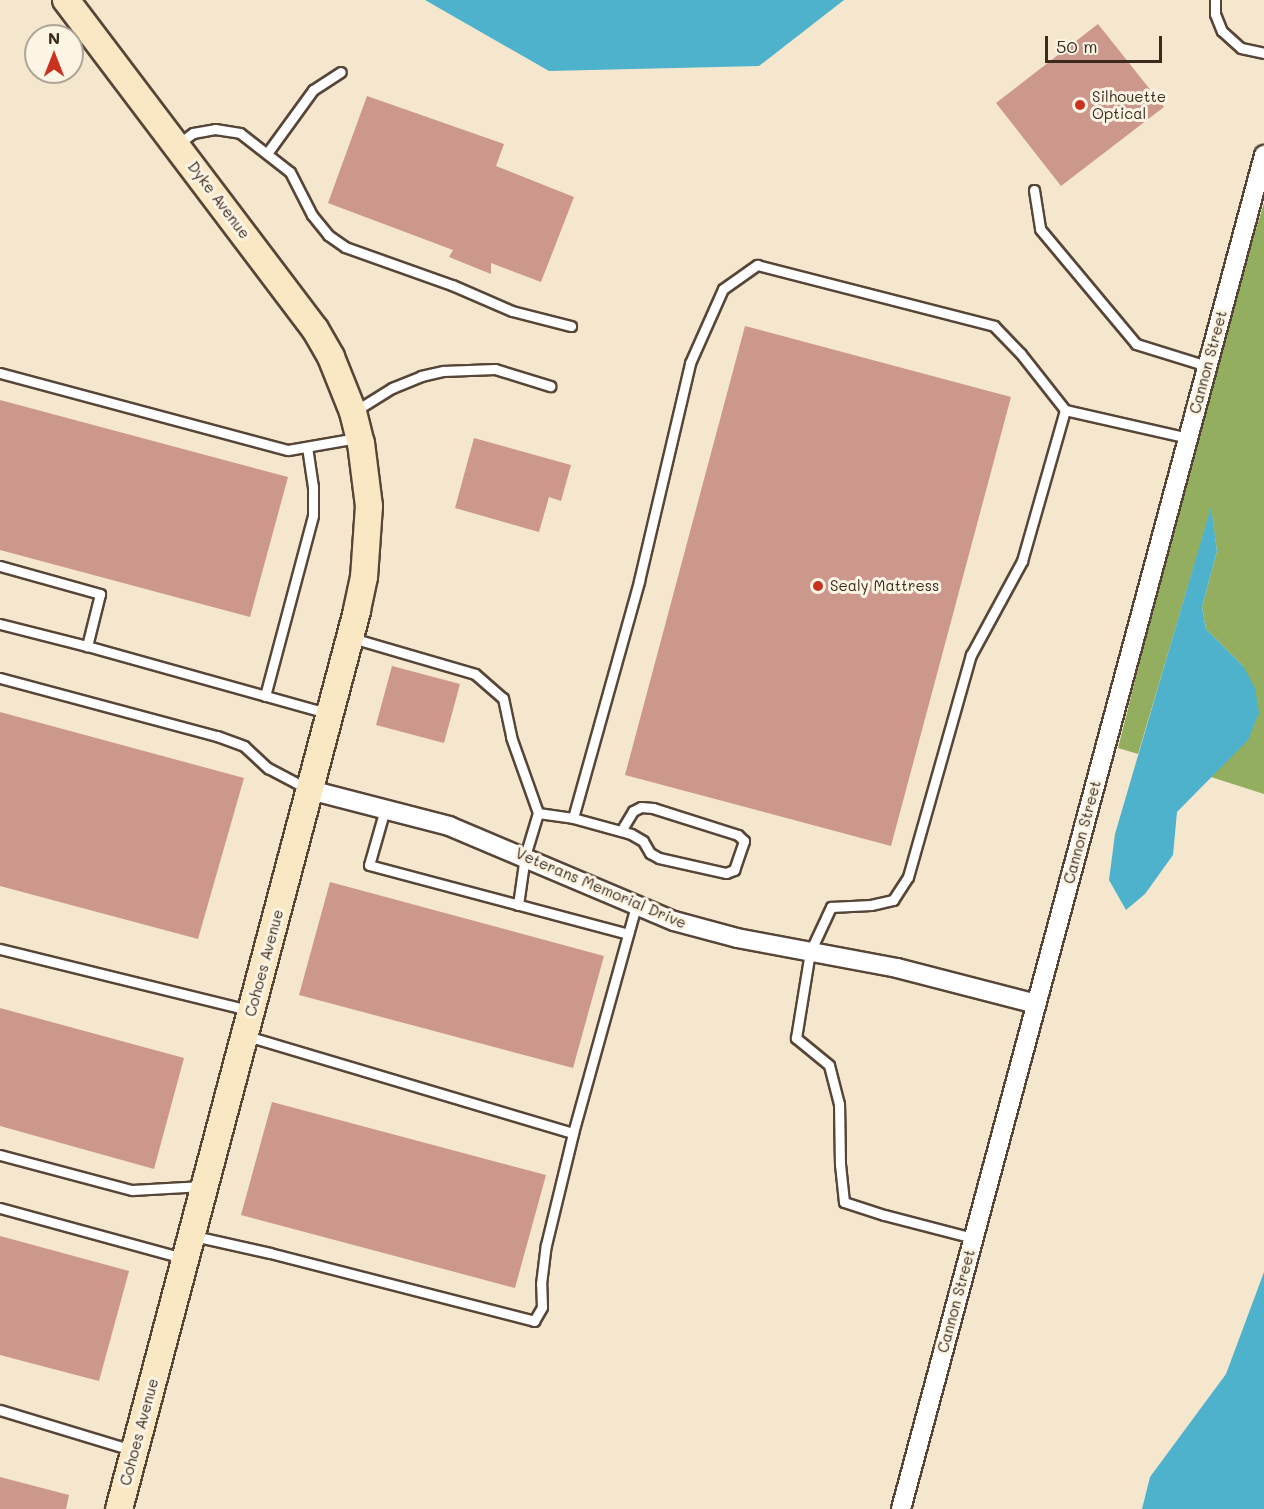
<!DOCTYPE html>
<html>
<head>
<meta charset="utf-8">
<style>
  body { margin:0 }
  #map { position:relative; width:1264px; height:1509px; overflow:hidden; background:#f5e7ce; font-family:Mali,sans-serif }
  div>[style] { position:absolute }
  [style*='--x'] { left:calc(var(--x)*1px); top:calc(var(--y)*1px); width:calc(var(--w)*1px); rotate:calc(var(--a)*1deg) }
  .forest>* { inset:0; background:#94ae60 }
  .water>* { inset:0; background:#4eb2cc }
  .building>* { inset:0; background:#cc988c }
  .roads { filter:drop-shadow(2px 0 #574638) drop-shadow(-2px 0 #574638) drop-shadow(0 2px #574638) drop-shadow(0 -2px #574638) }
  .lane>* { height:9px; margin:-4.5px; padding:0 4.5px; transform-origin:4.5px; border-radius:4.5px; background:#fff }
  .street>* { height:18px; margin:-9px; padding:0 9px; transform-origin:9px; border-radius:9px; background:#fff }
  .secondary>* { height:26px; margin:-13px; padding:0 13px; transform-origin:13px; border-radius:13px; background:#fae7c3 }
  .dots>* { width:16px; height:16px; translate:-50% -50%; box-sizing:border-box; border:3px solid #fcf5e5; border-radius:50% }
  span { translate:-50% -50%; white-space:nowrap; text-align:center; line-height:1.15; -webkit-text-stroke:6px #fcf5e5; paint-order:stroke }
  .poi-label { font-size:15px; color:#3b2a1e }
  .left { translate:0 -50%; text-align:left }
  .street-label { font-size:15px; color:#3b2a1e }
  .north { position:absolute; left:24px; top:24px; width:60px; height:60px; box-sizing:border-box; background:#fcf5e5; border:2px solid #afa495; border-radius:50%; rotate:0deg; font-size:16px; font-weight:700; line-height:24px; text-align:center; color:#3b2a1e }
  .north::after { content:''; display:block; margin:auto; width:21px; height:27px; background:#c8321e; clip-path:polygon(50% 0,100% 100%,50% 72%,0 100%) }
  .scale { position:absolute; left:1045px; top:36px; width:117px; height:27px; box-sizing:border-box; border:3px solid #3b2a1e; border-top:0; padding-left:8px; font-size:18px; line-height:21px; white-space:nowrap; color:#3b2a1e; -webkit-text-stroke:4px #fcf5e5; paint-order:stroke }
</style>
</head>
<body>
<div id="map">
  <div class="forest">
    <i style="clip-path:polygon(1264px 203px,1264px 794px,1211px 777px,1218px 768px,1243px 666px,1206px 629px,1202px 607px,1217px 551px,1211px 509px,1138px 754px,1118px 748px,1218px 352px)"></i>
  </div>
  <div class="water">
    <i style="clip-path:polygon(425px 0,844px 0,759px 66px,549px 71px)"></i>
    <i style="clip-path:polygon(1211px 507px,1217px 551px,1202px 607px,1206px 629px,1243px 666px,1255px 688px,1259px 713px,1248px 740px,1177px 812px,1173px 855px,1145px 894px,1126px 910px,1109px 880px,1115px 834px)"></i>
    <i style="clip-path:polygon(1264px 1272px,1264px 1509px,1142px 1509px,1150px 1477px,1226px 1374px)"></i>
  </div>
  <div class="building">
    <i style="clip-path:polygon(1098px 24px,1164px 107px,1061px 186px,996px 103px)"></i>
    <i style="clip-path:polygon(367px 96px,504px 144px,496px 166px,574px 197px,541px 282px,491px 263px,491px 274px,449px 257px,453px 250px,328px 203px)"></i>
    <i style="clip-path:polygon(745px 326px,1011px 397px,891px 846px,625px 775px)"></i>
    <i style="clip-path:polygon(0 400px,288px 477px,250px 617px,0 550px)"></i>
    <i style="clip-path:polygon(474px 438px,571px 465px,561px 501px,549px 497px,539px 532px,455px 508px)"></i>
    <i style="clip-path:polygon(392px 666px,460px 684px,444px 743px,376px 725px)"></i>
    <i style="clip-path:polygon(0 712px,244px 778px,198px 939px,0 886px)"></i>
    <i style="clip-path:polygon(330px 882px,604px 956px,573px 1068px,299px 995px)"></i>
    <i style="clip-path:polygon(0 1008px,184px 1058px,154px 1169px,0 1126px)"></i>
    <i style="clip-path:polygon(272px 1102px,546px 1175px,515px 1288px,241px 1215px)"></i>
    <i style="clip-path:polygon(0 1236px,129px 1271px,99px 1381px,0 1355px)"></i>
    <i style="clip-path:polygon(0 1477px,69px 1495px,66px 1509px,0 1509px)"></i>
  </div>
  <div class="roads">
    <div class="lane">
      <i style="--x:1215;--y:0;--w:14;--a:90"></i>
      <i style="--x:1215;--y:14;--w:18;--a:68"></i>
      <i style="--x:1222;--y:31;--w:25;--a:42"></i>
      <i style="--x:1241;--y:48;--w:24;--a:12"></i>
      <i style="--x:177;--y:145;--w:20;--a:-37"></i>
      <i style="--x:193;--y:133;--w:22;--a:-10"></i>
      <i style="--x:215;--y:129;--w:25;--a:9"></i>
      <i style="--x:240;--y:133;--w:63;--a:38"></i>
      <i style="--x:290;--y:172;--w:48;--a:62.9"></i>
      <i style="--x:312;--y:215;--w:26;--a:51"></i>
      <i style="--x:328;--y:235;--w:21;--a:35"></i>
      <i style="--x:345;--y:247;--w:114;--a:19.6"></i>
      <i style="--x:452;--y:285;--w:65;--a:23.4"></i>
      <i style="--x:512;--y:311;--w:61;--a:14.3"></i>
      <i style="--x:268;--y:152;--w:77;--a:-54"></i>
      <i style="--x:313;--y:90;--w:33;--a:-33"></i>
      <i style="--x:1034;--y:190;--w:39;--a:81"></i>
      <i style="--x:1040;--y:229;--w:150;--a:50.1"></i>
      <i style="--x:1136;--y:344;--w:74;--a:17.2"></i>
      <i style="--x:0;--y:373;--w:298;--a:15"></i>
      <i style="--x:288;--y:450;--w:70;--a:-9.9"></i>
      <i style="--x:355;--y:411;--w:44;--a:-31.9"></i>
      <i style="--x:392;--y:388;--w:31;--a:-22"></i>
      <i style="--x:421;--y:376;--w:23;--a:-13"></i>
      <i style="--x:443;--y:371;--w:52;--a:-2.2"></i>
      <i style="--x:495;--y:369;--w:58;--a:17.2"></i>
      <i style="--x:0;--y:566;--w:104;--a:15.6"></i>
      <i style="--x:100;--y:594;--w:54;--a:104"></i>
      <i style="--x:87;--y:646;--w:249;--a:15.6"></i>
      <i style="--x:0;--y:624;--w:90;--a:14.2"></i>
      <i style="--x:352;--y:638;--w:128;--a:16.3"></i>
      <i style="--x:475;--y:674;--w:37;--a:41"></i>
      <i style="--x:503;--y:698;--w:40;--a:78"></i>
      <i style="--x:511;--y:737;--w:81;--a:70.4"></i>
      <i style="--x:0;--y:678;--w:225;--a:15"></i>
      <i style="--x:217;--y:736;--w:29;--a:20"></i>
      <i style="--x:244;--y:746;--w:33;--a:43"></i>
      <i style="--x:268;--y:768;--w:45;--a:27.7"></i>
      <i style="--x:265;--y:696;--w:187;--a:-75.1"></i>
      <i style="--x:313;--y:515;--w:28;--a:-90"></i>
      <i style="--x:313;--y:487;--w:40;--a:-98.5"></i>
      <i style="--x:385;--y:809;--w:58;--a:105.9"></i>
      <i style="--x:369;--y:865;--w:268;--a:14.9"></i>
      <i style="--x:573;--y:818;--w:60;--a:15.4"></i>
      <i style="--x:631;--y:834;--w:14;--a:30"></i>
      <i style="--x:643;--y:841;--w:14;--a:60"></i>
      <i style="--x:650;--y:853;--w:10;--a:29"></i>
      <i style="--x:659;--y:858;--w:69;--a:12.6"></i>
      <i style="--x:726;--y:873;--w:9;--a:-21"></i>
      <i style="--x:734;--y:870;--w:31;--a:-71"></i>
      <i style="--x:744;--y:841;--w:8;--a:-135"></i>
      <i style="--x:738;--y:835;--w:89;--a:-162.4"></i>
      <i style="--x:653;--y:808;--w:12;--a:-175"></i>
      <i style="--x:641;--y:807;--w:9;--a:153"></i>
      <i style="--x:633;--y:811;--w:23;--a:121"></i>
      <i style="--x:518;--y:905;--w:49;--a:-81.9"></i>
      <i style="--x:525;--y:856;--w:45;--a:-73.2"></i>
      <i style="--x:538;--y:813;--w:35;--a:8"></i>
      <i style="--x:573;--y:818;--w:246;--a:-74.4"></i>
      <i style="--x:639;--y:581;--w:224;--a:-76.8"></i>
      <i style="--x:690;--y:363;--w:81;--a:-66"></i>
      <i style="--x:723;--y:289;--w:42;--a:-35.2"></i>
      <i style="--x:757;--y:265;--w:245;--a:14.4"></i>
      <i style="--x:994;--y:326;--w:39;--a:46"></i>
      <i style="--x:1021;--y:354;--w:71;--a:51.8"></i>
      <i style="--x:0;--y:949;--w:256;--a:13.8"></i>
      <i style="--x:247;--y:1036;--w:340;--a:16.6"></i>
      <i style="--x:0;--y:1155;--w:137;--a:14.9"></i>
      <i style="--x:132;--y:1190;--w:71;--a:-3.2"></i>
      <i style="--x:0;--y:1208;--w:190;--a:15.3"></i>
      <i style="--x:194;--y:1236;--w:78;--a:12.6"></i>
      <i style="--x:270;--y:1253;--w:273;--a:14.4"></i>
      <i style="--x:534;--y:1321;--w:16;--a:-60"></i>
      <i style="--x:542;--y:1307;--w:23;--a:-92"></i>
      <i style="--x:541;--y:1284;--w:39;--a:-83"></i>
      <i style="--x:546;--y:1245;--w:115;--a:-76.4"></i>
      <i style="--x:573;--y:1133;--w:236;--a:-74.5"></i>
      <i style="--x:973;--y:1238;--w:92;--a:-165.5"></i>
      <i style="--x:884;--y:1215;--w:42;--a:-162"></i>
      <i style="--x:844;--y:1202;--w:37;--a:-96"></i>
      <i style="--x:840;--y:1165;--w:61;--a:-90.9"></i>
      <i style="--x:839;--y:1104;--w:40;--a:-104.4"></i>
      <i style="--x:829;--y:1065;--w:43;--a:-140.7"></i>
      <i style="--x:796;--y:1038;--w:87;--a:-80.8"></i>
      <i style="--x:810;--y:952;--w:50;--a:-65"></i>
      <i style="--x:831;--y:907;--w:40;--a:-2.9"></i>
      <i style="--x:871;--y:905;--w:23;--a:-13"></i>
      <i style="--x:893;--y:900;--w:27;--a:-57"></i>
      <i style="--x:908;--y:877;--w:231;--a:-74.2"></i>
      <i style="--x:971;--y:655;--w:107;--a:-61.5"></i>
      <i style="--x:1022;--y:561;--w:157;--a:-74.1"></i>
      <i style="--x:1065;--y:410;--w:126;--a:12.8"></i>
      <i style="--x:0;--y:1410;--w:138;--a:16.9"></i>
    </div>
    <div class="street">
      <i style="--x:310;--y:790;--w:144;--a:14.5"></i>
      <i style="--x:449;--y:826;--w:244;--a:22.9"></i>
      <i style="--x:674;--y:921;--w:65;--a:15.1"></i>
      <i style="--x:737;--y:938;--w:163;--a:10.6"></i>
      <i style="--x:897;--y:968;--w:144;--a:14.5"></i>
      <i style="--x:901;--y:1509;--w:1402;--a:-74.99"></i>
    </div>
    <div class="secondary">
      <i style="--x:66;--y:0;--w:413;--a:52.9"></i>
      <i style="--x:315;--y:329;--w:32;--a:60"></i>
      <i style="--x:331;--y:357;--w:59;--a:68.2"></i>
      <i style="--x:353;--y:412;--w:32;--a:76"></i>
      <i style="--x:361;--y:443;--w:64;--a:82.8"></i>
      <i style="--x:369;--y:506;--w:71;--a:94"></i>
      <i style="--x:364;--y:577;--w:35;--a:102"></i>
      <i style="--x:357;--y:611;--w:929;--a:104.84"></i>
    </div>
  </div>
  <div class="dots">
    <i style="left:1080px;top:105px;background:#c8321e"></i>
    <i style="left:818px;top:586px;background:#c8321e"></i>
  </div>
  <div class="poi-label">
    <span class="left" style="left:1092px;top:105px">Silhouette<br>Optical</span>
    <span class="left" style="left:830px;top:586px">Sealy Mattress</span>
  </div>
  <div class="street-label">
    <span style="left:219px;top:200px;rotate:53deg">Dyke Avenue</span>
    <span style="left:1208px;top:362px;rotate:-75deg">Cannon Street</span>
    <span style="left:1082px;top:832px;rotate:-75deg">Cannon Street</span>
    <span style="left:601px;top:888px;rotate:23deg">Veterans Memorial Drive</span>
    <span style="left:264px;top:963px;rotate:-75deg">Cohoes Avenue</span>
    <span style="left:956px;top:1301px;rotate:-75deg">Cannon Street</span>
    <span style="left:139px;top:1432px;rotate:-75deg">Cohoes Avenue</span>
  </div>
  <div class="north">N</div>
  <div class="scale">50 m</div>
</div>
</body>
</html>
